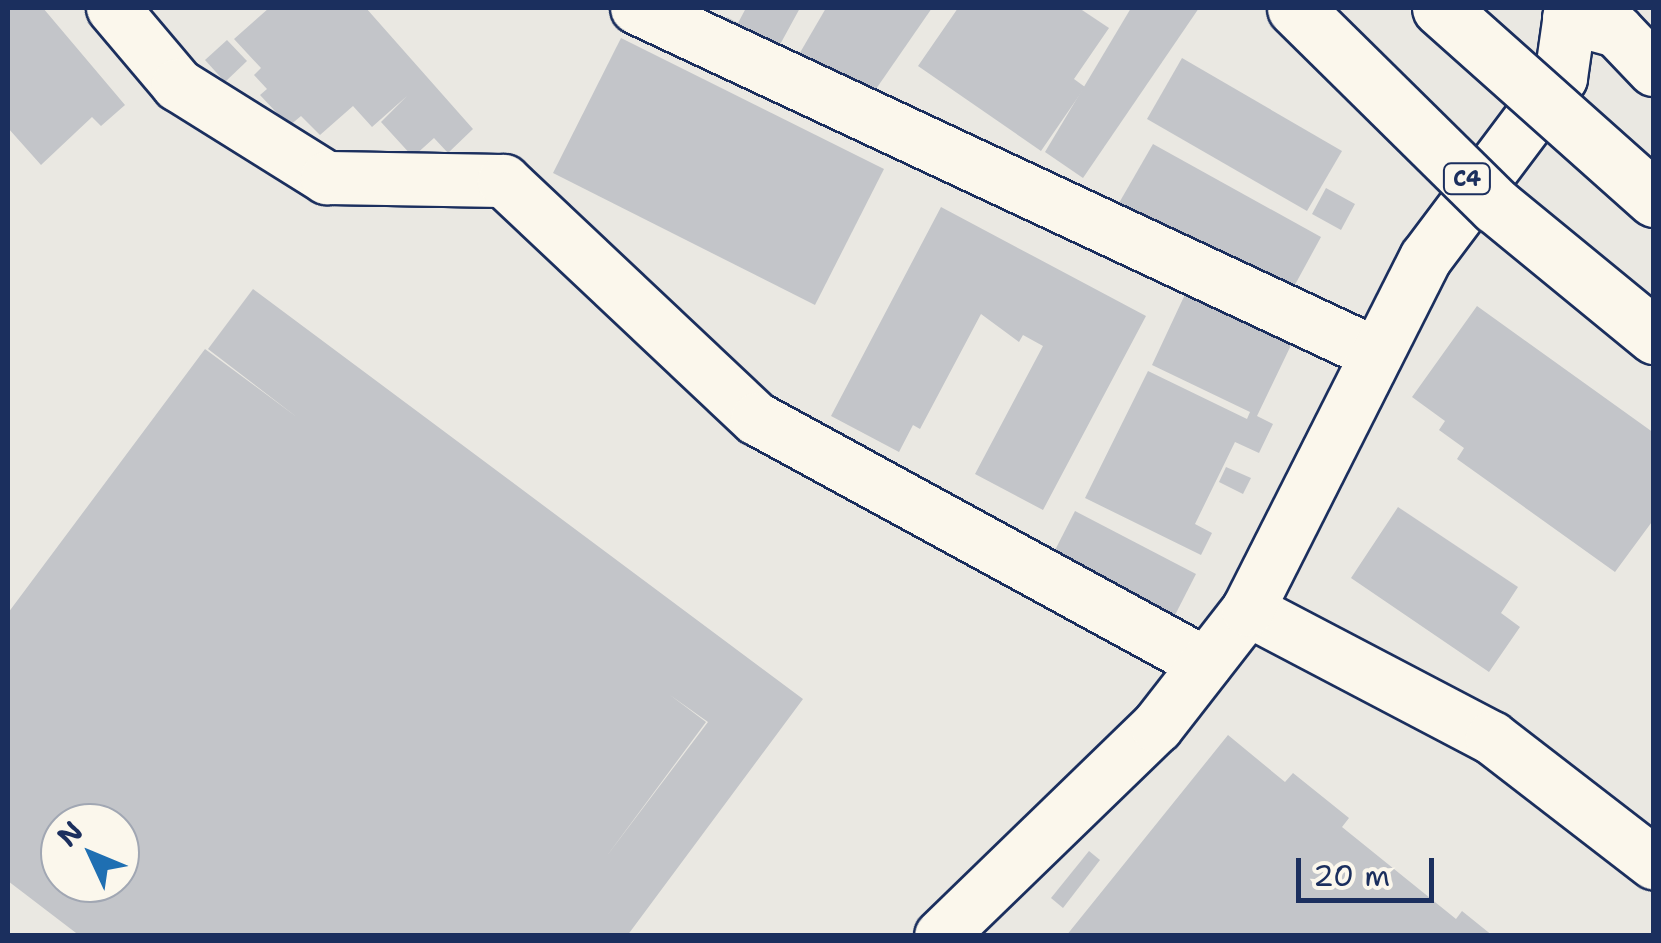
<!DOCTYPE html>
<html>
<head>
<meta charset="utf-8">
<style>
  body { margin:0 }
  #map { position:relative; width:1661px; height:943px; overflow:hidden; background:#fbf7ec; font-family:"Shantell Sans",sans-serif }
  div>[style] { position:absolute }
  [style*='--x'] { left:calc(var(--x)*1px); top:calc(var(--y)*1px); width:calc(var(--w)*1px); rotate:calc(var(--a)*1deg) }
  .built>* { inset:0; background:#eae8e2 }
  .building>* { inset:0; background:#c3c5c9 }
  .roads { filter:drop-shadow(2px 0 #1b2f5e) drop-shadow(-2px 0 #1b2f5e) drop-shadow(0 2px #1b2f5e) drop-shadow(0 -2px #1b2f5e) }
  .minor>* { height:52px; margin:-26px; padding:0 26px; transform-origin:26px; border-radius:26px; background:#fbf7ec }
  .bridges { filter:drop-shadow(2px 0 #1b2f5e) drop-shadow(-2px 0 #1b2f5e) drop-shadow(0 2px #1b2f5e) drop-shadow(0 -2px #1b2f5e) }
  .highway-bridge>* { height:55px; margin:-27.5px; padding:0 27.5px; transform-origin:27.5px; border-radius:27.5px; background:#fbf7ec }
  span { translate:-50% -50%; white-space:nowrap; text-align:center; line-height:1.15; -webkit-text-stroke:8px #fbf7ec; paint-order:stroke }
  .shield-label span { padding:2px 8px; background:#fbf7ec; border:2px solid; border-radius:8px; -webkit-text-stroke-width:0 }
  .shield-label { font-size:22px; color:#1b2f5e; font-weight:700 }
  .frame { position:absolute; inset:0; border:10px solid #1b2f5e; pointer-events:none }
  .north { position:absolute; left:40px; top:803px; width:100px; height:100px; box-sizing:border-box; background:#fbf7ec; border:2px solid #a1a7b3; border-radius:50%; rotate:314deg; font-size:28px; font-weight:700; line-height:40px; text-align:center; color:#1b2f5e }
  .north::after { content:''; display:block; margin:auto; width:35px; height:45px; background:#1f6fb2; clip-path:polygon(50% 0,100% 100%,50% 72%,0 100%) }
  .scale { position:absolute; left:1296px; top:858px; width:138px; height:45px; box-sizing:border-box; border:5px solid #1b2f5e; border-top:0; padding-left:12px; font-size:30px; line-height:35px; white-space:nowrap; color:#1b2f5e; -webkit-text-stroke:8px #fbf7ec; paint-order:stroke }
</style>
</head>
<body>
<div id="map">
  <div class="built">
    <i style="clip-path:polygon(evenodd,8px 8px,1653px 8px,1653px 935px,8px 935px,8px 8px,60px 823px,120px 823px,120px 883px,60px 883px,60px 823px)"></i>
  </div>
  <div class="building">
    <i style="clip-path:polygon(8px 8px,43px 8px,125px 105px,101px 126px,92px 117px,41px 165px,8px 128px)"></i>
    <i style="clip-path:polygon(269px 8px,366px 8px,473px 129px,448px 153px,434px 138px,413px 157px,381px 122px,407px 96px,372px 127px,353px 106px,320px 135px,301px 116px,289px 126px,260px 95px,267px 89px,254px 75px,261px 68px,234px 39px)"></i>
    <i style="clip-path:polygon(746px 8px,800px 8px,771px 61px,718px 31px,727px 17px,738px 23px)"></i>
    <i style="clip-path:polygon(826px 8px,932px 8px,867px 102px,794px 63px)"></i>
    <i style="clip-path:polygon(958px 8px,1079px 8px,1109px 28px,1074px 79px,1085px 87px,1041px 151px,918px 66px)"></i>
    <i style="clip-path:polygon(1131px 8px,1199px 8px,1083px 178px,1045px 152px)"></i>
    <i style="clip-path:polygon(621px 38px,884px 169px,815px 305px,553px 173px)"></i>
    <i style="clip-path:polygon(227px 40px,247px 61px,225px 82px,205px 60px)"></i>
    <i style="clip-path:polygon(1182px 58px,1342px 151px,1307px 211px,1147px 119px)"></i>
    <i style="clip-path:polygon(1153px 144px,1321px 237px,1291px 292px,1119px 203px)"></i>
    <i style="clip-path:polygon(1326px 188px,1355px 204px,1341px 230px,1312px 214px)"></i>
    <i style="clip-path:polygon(941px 207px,1146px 316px,1043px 510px,975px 474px,1043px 346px,1023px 335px,1019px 342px,981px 314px,920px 429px,913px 425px,899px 452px,831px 416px)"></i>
    <i style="clip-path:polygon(1188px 288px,1294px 339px,1257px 416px,1273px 424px,1259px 453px,1235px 442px,1195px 524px,1212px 533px,1201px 555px,1085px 498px,1148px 371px,1247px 419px,1250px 412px,1152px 365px)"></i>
    <i style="clip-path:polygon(evenodd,253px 289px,803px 699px,627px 936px,80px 936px,8px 881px,8px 613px,205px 349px,298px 418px,208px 349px,253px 289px,670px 695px,708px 722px,606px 857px,706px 722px,670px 695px,253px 289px,60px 823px,120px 823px,120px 883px,60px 883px,60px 823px)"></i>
    <i style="clip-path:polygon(1477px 306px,1654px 433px,1654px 519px,1615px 572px,1457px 459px,1464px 448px,1439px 430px,1445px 421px,1412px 397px)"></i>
    <i style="clip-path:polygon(1226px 467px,1251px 478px,1243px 494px,1219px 482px)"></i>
    <i style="clip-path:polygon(1398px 507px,1518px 587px,1501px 613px,1520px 627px,1489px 672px,1351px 578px)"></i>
    <i style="clip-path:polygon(1075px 511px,1196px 574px,1175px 615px,1052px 556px)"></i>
    <i style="clip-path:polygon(1228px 735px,1285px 782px,1293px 773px,1349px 818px,1342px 827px,1456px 919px,1462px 911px,1493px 936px,1066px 936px)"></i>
    <i style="clip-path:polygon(1089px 851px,1100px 860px,1063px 908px,1051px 898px)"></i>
  </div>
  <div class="roads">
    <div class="minor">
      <i style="--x:113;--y:8;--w:101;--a:49.8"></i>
      <i style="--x:178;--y:85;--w:176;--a:32"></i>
      <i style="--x:327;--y:178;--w:177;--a:1"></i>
      <i style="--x:504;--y:181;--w:347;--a:43.3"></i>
      <i style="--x:757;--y:419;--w:511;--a:28.62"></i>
      <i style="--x:637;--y:8;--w:812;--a:25.08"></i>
      <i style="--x:1569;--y:18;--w:50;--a:15.2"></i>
      <i style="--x:1617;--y:31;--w:54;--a:46.5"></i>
      <i style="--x:1248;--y:610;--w:276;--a:27.7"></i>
      <i style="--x:1492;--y:738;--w:205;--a:37.7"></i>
      <i style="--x:941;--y:936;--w:301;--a:-44.1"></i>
      <i style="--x:1157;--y:727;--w:148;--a:-52.1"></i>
      <i style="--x:1248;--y:610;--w:394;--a:-63.2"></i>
      <i style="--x:1426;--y:258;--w:225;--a:-53.1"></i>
      <i style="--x:1561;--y:78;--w:71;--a:-81.9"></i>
    </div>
  </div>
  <div class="bridges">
    <div class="highway-bridge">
      <i style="--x:1295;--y:8;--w:282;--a:44.6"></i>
      <i style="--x:1496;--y:206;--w:205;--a:39.4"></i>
      <i style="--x:1440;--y:8;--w:287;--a:41.7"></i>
    </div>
  </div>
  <div class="shield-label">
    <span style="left:1467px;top:179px">C4</span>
  </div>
  <div class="frame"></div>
  <div class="north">N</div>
  <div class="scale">20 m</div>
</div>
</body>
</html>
